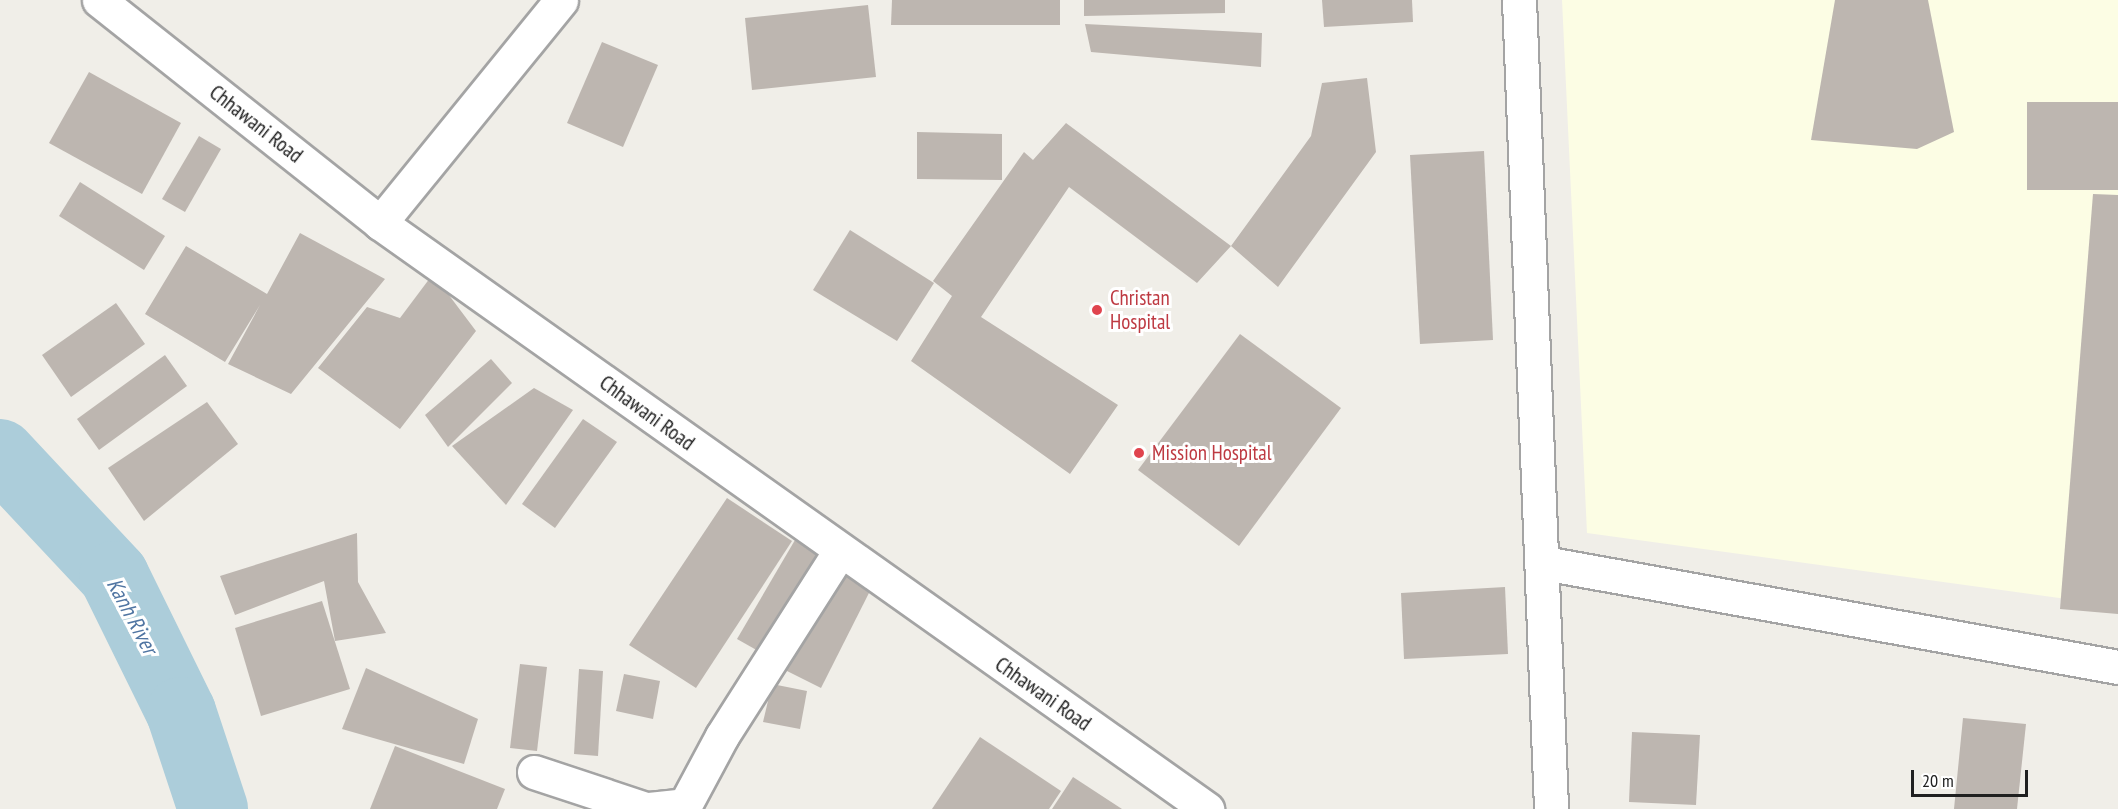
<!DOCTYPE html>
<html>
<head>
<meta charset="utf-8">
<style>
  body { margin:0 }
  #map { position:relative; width:2118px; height:809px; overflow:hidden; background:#f0eee8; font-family:"PT Sans Narrow",sans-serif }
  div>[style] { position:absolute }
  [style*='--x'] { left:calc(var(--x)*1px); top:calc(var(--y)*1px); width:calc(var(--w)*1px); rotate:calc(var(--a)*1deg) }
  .education>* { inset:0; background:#fcfde4 }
  .river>* { height:70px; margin:-35px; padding:0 35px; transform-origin:35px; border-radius:35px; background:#accdda }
  .building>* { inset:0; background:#bdb6b0 }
  .roads { filter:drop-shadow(2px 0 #a4a4a4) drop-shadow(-2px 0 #a4a4a4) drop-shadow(0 2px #a4a4a4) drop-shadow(0 -2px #a4a4a4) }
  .minor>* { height:33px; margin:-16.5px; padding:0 16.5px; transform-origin:16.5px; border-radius:16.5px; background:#fff }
  .dots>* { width:16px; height:16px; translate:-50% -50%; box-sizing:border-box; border:3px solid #fff; border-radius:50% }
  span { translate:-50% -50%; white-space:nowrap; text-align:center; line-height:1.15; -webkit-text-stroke:6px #fff; paint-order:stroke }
  .street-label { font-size:21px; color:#202020 }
  .health-label { font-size:21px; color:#be3a42 }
  .left { translate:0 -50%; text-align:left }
  .water-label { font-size:22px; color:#5075a2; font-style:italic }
  .scale { position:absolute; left:1911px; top:770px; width:117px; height:27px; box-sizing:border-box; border:3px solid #202020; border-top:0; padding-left:8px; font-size:18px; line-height:21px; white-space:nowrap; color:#202020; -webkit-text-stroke:4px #fff; paint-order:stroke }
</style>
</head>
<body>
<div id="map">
  <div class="education">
    <i style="clip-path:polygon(1562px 0,2118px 0,2118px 606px,1587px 533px)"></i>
  </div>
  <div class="river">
    <i style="--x:0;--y:454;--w:167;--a:46.9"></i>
    <i style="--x:114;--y:576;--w:152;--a:63.8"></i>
    <i style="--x:181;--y:712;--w:102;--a:71.7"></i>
  </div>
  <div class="building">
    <i style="clip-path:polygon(892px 0,1060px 0,1060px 25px,891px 25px)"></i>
    <i style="clip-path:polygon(1084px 0,1225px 0,1225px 13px,1084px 16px)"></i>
    <i style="clip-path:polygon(1322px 0,1412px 0,1413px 22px,1324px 27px)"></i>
    <i style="clip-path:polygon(1835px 0,1928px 0,1954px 132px,1917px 149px,1811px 140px)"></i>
    <i style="clip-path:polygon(868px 5px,876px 77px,752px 90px,745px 18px)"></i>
    <i style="clip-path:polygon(1085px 24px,1262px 33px,1261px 67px,1091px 52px)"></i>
    <i style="clip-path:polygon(602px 42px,658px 65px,623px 147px,567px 123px)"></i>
    <i style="clip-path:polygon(89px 72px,181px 123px,142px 194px,49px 143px)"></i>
    <i style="clip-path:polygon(1367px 78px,1376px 152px,1278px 287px,1231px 246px,1197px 283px,1069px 187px,981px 317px,1118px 405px,1070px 474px,911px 361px,952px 296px,933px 281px,1024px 152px,1033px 160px,1066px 123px,1231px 246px,1311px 136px,1322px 83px)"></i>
    <i style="clip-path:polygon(2027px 102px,2118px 102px,2118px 190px,2027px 190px)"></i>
    <i style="clip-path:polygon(917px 132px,1002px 134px,1002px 180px,917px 179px)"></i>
    <i style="clip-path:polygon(199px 136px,221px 149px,185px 212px,162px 199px)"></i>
    <i style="clip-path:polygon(1484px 151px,1493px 340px,1420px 344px,1410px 155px)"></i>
    <i style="clip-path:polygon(80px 182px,165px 236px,144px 270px,59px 216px)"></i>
    <i style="clip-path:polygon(2093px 194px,2118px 195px,2118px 614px,2060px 609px)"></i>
    <i style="clip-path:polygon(850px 230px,934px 283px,897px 341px,813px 290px)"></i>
    <i style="clip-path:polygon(300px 233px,385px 279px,291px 394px,228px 364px,260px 305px,225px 362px,145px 314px,186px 246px,267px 294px)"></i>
    <i style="clip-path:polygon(433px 274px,476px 331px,400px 429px,318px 368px,367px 307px,400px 318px)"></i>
    <i style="clip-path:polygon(116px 303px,145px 344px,71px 397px,42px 355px)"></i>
    <i style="clip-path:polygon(1240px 334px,1341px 408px,1239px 546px,1138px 470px)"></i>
    <i style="clip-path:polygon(165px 355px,187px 386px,99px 450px,77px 419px)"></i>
    <i style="clip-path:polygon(491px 359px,512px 383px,448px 447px,425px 415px)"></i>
    <i style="clip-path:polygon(534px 388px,573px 410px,506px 505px,452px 446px)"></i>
    <i style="clip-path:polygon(207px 402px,238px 444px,144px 521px,108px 468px)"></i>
    <i style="clip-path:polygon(583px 419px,617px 442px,555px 528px,522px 504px)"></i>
    <i style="clip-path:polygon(727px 498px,792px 541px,696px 688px,629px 645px)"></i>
    <i style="clip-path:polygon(357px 533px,358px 582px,386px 633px,335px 641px,324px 581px,235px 615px,220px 576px)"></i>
    <i style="clip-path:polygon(795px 540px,825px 557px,767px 656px,737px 639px)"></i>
    <i style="clip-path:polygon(834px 566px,873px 585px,821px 688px,783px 669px)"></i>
    <i style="clip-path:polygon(1505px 587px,1508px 654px,1404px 659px,1401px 593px)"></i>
    <i style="clip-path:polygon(322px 601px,350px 689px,261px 716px,235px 628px)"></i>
    <i style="clip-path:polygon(520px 664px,547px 667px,537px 751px,510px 748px)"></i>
    <i style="clip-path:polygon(366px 668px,478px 719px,464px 764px,342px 729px)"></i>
    <i style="clip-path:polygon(579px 669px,603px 671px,598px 756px,574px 754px)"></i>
    <i style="clip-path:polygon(624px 674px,660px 681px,653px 719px,616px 711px)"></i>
    <i style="clip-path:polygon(772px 684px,807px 691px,800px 729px,763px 722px)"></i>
    <i style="clip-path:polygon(1963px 718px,2026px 724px,2017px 809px,1954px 809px)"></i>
    <i style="clip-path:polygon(1632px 732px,1700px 735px,1696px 805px,1629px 802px)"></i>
    <i style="clip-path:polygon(980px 737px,1061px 791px,1049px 809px,932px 809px)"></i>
    <i style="clip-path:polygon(395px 746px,505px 789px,497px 809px,370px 809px)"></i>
    <i style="clip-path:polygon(1073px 777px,1122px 809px,1052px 809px)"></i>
  </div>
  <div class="roads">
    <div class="minor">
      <i style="--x:99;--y:0;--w:359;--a:38.4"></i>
      <i style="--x:380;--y:223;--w:1014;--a:35.32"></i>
      <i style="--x:1519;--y:0;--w:810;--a:87.73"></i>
      <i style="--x:380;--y:223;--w:287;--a:-50.9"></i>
      <i style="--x:1544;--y:563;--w:583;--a:10.27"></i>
      <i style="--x:534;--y:772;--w:118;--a:18.3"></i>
      <i style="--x:649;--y:809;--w:36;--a:-6"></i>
      <i style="--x:685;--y:805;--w:78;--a:-61.8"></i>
      <i style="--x:722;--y:736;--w:219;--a:-57.5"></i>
    </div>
  </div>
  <div class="dots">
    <i style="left:1097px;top:310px;background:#e0444e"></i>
    <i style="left:1139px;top:453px;background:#e0444e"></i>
  </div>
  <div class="street-label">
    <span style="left:256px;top:124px;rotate:38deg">Chhawani Road</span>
    <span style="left:647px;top:413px;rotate:36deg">Chhawani Road</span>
    <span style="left:1043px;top:694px;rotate:35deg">Chhawani Road</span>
  </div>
  <div class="health-label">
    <span class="left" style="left:1110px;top:310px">Christan<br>Hospital</span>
    <span class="left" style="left:1152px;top:453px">Mission Hospital</span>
  </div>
  <div class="water-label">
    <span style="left:132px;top:616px;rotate:62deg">Kanh River</span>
  </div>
  <div class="scale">20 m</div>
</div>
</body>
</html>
